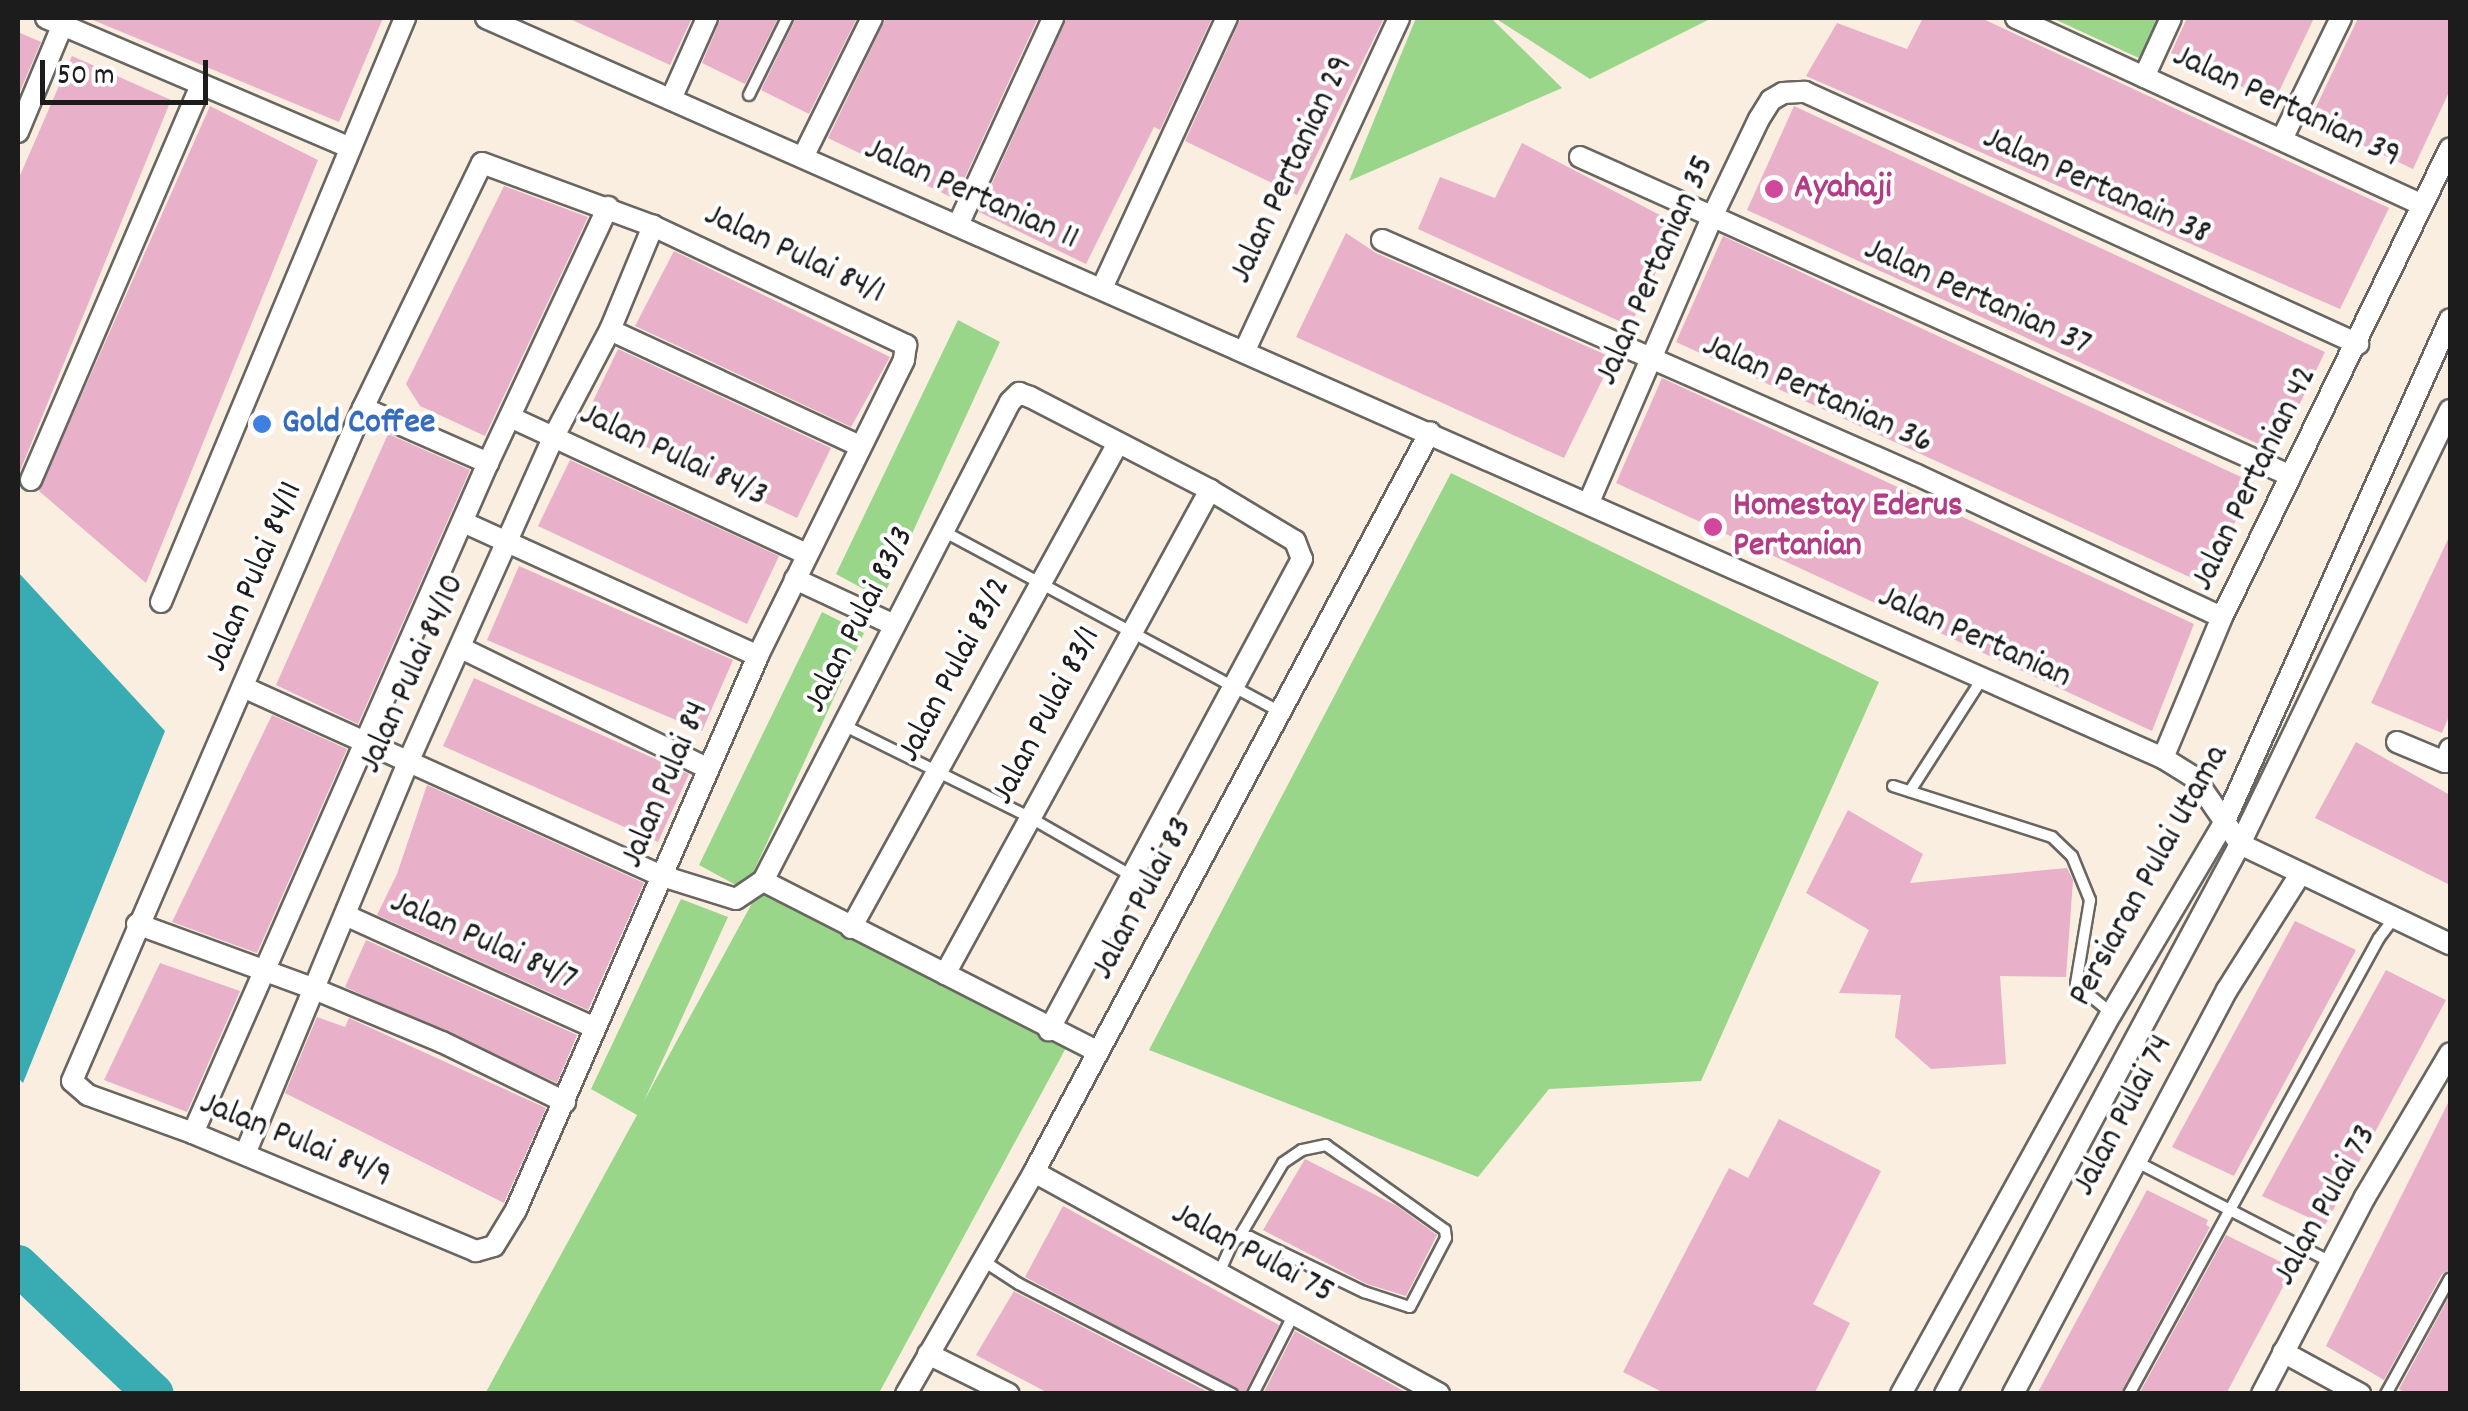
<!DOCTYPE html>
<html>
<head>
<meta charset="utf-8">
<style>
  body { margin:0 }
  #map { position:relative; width:2468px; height:1411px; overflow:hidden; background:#f9eee0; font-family:Dekko,sans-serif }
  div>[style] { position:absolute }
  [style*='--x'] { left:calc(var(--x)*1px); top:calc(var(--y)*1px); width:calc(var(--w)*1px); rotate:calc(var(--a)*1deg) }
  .green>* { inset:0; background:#9ad68a }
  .water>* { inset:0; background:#39abb3 }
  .river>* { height:40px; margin:-20px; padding:0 20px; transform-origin:20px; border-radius:20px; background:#39abb3 }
  .building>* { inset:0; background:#e8b1c9 }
  .roads { filter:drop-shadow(2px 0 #696661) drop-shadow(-2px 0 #696661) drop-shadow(0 2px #696661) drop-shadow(0 -2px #696661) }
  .service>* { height:10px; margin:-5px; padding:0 5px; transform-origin:5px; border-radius:5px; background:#fff }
  .minor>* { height:20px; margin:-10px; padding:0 10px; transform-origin:10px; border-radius:10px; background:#fff }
  .dots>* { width:28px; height:28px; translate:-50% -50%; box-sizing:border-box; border:5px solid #fff; border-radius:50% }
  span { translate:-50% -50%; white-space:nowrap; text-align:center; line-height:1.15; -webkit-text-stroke:8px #fff; paint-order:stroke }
  .street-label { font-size:35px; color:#1c1c1c }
  .hotel-label { font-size:35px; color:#b23c85; font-weight:700 }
  .left { translate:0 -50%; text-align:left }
  .shop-label { font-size:35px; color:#366cbe; font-weight:700 }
  .frame { position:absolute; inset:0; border:20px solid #1c1c1c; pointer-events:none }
  .scale { position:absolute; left:40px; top:60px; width:168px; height:45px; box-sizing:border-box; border:5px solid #1c1c1c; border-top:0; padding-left:12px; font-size:30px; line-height:35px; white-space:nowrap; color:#1c1c1c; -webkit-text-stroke:8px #fff; paint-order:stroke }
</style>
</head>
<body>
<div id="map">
  <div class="green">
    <i style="clip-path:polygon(1416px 18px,1491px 18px,1562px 88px,1349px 181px)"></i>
    <i style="clip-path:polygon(1495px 18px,1712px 18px,1590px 79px)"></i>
    <i style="clip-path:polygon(2052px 18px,2161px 18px,2141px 59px)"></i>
    <i style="clip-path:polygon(958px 320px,1000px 342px,882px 599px,836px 574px)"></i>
    <i style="clip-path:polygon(1451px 473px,1879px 682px,1701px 1081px,1549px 1089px,1478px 1177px,1149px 1050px)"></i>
    <i style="clip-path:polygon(822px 612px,864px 633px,745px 890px,699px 865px)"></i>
    <i style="clip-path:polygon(763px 883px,1067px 1046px,879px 1393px,485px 1394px,637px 1115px,591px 1089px,681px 899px,728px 917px,644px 1101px)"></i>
  </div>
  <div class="water">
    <i style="clip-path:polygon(18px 572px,165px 731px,23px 1083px,18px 1078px)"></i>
  </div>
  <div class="river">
    <i style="--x:18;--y:1265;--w:187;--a:43.5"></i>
  </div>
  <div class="building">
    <i style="clip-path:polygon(88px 18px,383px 18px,339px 122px)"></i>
    <i style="clip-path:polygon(568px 18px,692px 18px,670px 65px)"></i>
    <i style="clip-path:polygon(721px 18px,778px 18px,745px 84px,702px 63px)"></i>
    <i style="clip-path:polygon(796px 18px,857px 18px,809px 114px,761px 90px)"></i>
    <i style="clip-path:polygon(886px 18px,1038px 18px,955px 199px,828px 138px)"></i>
    <i style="clip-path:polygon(1067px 18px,1212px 18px,1160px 130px,1154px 127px,1086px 264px,979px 212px)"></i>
    <i style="clip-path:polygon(1241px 18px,1384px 18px,1297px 195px,1185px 141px)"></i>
    <i style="clip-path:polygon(1923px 18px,1981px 18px,2389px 208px,2340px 309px,1806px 76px,1837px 23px,1907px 49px)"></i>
    <i style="clip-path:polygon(2187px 18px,2314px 18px,2274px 102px,2171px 53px)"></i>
    <i style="clip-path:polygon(2358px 18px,2450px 18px,2450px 90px,2413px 169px,2310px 120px)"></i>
    <i style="clip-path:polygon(18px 32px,41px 42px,18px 96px)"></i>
    <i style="clip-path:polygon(72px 56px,171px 100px,20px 471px,18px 180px)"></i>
    <i style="clip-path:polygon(210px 106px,318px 160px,146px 583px,39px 491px)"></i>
    <i style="clip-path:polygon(1794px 106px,2325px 352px,2276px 452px,1747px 210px)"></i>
    <i style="clip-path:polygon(1522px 143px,1679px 225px,1630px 326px,1418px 229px,1440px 177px,1495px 198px)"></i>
    <i style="clip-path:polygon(504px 186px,588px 217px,485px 436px,420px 406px,406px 384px)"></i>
    <i style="clip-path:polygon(1346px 233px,1376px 253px,1613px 358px,1564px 458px,1296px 337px)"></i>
    <i style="clip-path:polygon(1723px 236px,2254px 483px,2205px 584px,1676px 342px)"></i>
    <i style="clip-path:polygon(674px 251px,890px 357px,851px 427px,635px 326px)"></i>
    <i style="clip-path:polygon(618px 349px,831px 448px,797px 518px,585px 418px)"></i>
    <i style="clip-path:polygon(1662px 378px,2194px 624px,2152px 731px,1616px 483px)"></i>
    <i style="clip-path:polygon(388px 434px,470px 470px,358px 724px,276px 685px)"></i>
    <i style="clip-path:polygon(570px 460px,779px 556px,747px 624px,538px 526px)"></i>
    <i style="clip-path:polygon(2450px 535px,2450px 714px,2442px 733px,2371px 703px)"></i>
    <i style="clip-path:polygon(519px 566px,733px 660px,702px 731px,487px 640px)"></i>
    <i style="clip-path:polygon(474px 678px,689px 774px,658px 842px,443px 746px)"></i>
    <i style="clip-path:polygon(272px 715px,347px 749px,257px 953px,172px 922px)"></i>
    <i style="clip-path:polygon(2356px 742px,2450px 795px,2450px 885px,2315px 818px)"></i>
    <i style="clip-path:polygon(427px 785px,644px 883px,588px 1010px,377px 915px,397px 874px)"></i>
    <i style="clip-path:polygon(1848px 810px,1923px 854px,1910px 883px,2067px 868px,2073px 880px,2066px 977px,2000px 976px,2006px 1064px,1931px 1069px,1895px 1037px,1901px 995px,1839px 993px,1869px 930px,1806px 893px)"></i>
    <i style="clip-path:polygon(2295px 921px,2356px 950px,2234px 1176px,2172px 1147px)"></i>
    <i style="clip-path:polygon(366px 940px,577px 1035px,557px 1083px,345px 987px)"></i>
    <i style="clip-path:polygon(160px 963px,240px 991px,187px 1112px,104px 1080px)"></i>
    <i style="clip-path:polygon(2386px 970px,2446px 1000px,2325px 1225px,2262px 1196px)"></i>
    <i style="clip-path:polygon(317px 1017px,345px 1027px,349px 1018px,546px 1108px,504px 1203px,285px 1093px)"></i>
    <i style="clip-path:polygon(2450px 1099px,2450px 1269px,2442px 1274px,2384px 1380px,2326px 1346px)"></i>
    <i style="clip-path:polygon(1779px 1119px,1881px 1171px,1813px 1304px,1850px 1323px,1814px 1394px,1666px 1394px,1623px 1372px,1729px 1168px,1748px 1178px)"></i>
    <i style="clip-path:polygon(1305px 1159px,1397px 1206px,1437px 1235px,1406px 1296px,1367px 1284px,1263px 1230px)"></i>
    <i style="clip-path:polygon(2147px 1190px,2208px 1220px,2206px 1225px,2210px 1227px,2120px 1394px,2037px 1394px)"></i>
    <i style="clip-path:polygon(1063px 1206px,1279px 1325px,1244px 1394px,1025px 1277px)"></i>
    <i style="clip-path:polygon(2226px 1235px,2293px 1268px,2226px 1394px,2139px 1394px)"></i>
    <i style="clip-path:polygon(1014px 1291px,1015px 1292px,1212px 1394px,1050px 1394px,976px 1355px)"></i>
    <i style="clip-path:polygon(2450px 1295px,2450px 1394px,2407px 1394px,2399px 1389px)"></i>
    <i style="clip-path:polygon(1295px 1331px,1409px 1394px,1263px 1394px)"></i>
  </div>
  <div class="roads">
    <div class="service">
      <i style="--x:749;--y:95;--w:86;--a:-63.7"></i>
      <i style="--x:943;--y:531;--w:383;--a:28.2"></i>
      <i style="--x:843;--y:725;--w:208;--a:26.3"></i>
      <i style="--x:1029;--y:817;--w:119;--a:29.8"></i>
      <i style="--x:1893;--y:786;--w:167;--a:17.8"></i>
      <i style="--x:2052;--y:837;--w:28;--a:44"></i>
      <i style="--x:2072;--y:856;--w:48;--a:67.8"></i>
      <i style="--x:2090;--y:900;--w:85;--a:99.5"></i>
      <i style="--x:2076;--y:984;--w:45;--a:39.6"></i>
      <i style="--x:1910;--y:791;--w:133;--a:-57.3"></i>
      <i style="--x:2137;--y:1162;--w:218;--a:27.3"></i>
      <i style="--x:982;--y:1260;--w:44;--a:33"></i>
      <i style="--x:1019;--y:1284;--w:240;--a:27.3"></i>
      <i style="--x:1219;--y:1273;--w:34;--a:-66"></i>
      <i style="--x:1233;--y:1242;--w:9;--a:-41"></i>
      <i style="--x:1240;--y:1236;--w:10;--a:6"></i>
      <i style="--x:1250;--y:1237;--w:127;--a:25.8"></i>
      <i style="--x:1364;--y:1292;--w:48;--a:18.1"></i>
      <i style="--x:1410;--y:1307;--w:78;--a:-62.4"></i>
      <i style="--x:1446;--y:1238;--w:8;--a:-97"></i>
      <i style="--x:1445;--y:1230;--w:146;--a:-144.5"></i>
      <i style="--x:1326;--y:1145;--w:25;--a:168"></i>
      <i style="--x:1302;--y:1150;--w:23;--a:146"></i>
      <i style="--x:1283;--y:1163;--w:85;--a:120.5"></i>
      <i style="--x:1253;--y:1394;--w:90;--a:-62.9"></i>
      <i style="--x:2129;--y:1394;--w:520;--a:-61.27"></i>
      <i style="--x:2379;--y:938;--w:26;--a:-53"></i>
      <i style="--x:2386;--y:1394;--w:132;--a:-61.1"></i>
    </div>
    <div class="minor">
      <i style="--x:46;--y:18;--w:329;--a:23.1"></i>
      <i style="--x:486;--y:18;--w:1833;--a:23.81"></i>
      <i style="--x:2163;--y:758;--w:36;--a:32"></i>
      <i style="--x:2194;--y:777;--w:81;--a:55.5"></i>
      <i style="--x:2240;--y:844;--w:233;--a:25.5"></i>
      <i style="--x:2016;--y:18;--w:446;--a:24.7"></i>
      <i style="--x:2144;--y:77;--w:65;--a:-65.4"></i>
      <i style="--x:671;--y:99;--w:89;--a:-66"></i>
      <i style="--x:18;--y:132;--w:117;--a:-67.4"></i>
      <i style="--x:2282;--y:139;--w:135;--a:-64"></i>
      <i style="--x:803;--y:157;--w:155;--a:-63.6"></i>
      <i style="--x:1580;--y:157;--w:779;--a:24.16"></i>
      <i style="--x:482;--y:163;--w:182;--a:20.2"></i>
      <i style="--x:653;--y:226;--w:280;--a:25.2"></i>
      <i style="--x:906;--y:345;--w:15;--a:98"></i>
      <i style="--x:904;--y:360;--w:330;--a:116.3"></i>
      <i style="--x:758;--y:656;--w:605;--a:113.6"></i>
      <i style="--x:516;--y:1210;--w:42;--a:121.4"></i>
      <i style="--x:494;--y:1246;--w:19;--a:164"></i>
      <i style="--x:476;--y:1251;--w:307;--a:-157.4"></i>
      <i style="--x:193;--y:1133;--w:112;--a:-160.1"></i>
      <i style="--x:88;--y:1095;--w:21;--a:-139"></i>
      <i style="--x:72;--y:1081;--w:733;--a:-66.62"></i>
      <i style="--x:363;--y:408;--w:272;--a:-64.1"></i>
      <i style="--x:958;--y:225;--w:228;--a:-65.3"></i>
      <i style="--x:1382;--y:240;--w:584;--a:23.71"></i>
      <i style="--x:1917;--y:475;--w:336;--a:25"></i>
      <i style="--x:1102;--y:288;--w:298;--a:-65.2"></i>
      <i style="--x:610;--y:330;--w:276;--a:24.9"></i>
      <i style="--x:1245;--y:350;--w:366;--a:-65.1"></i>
      <i style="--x:363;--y:408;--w:137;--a:23.7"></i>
      <i style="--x:510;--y:417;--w:327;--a:24.8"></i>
      <i style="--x:31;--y:480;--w:429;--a:-66.7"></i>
      <i style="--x:1589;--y:502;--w:313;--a:-66.6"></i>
      <i style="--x:1713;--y:215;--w:106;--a:-64.4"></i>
      <i style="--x:1759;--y:119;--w:22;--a:-58"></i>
      <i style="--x:1771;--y:100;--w:14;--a:-30"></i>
      <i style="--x:1783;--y:93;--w:22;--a:-3"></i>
      <i style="--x:1805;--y:92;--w:608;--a:24.5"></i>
      <i style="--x:463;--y:522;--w:324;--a:24.4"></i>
      <i style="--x:795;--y:579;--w:109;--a:24.9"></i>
      <i style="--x:161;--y:602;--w:633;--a:-67.32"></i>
      <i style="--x:461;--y:648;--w:274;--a:26"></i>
      <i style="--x:243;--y:687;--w:460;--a:24.3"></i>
      <i style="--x:662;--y:876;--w:77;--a:17.3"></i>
      <i style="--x:736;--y:899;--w:32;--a:-34"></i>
      <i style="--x:763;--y:881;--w:539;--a:-62.72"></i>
      <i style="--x:1010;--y:402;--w:13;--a:-45"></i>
      <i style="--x:1019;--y:393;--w:12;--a:20"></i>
      <i style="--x:1030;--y:397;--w:203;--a:27.3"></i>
      <i style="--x:1210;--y:490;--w:99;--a:31"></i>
      <i style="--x:1295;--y:541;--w:19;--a:69"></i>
      <i style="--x:1302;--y:559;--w:535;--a:118.24"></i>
      <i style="--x:2397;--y:742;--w:52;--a:22.6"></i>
      <i style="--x:2445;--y:762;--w:14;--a:-69"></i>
      <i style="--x:2163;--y:758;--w:153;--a:-67.3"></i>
      <i style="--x:2222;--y:617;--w:521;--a:-64.07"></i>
      <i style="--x:763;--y:881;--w:376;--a:27"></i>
      <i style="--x:345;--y:915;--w:274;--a:24.3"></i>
      <i style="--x:137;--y:924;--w:186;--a:20.1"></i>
      <i style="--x:312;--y:988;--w:141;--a:22.6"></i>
      <i style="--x:442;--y:1042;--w:137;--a:26"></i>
      <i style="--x:851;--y:928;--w:551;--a:-61.16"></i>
      <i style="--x:945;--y:974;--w:552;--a:-61.3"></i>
      <i style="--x:193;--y:1133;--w:732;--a:-66.24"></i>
      <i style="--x:488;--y:463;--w:283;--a:-64.9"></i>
      <i style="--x:245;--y:1154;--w:427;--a:-67.4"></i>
      <i style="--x:409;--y:760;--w:355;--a:-65.9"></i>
      <i style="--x:554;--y:436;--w:120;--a:-62.2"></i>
      <i style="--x:610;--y:330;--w:113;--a:-67.5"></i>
      <i style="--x:1034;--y:1172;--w:462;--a:28.7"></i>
      <i style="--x:2283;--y:1352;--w:88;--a:28.6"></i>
      <i style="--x:928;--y:1354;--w:90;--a:26.3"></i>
      <i style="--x:906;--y:1394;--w:256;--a:-60"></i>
      <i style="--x:1034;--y:1172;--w:839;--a:-61.85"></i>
      <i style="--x:1901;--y:1394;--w:434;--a:-61.1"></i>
      <i style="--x:2111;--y:1014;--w:222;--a:-59.4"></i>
      <i style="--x:2224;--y:823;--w:552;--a:-65.85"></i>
      <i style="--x:1945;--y:1394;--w:624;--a:-61.79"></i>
      <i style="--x:2240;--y:844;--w:482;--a:-64.2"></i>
      <i style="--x:2013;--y:1394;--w:457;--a:-62.1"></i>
      <i style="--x:2227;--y:990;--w:138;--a:-57.7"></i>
      <i style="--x:2262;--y:1394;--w:222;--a:-62.4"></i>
      <i style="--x:2365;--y:1197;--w:167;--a:-59.4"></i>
    </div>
  </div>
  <div class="dots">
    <i style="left:1774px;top:189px;background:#d1479c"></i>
    <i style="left:262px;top:424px;background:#3f7fe0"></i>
    <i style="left:1713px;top:527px;background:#d1479c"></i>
  </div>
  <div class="street-label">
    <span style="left:2286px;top:107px;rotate:25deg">Jalan Pertanian 39</span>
    <span style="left:1292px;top:170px;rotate:-65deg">Jalan Pertanian 29</span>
    <span style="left:2096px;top:187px;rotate:24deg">Jalan Pertanain 38</span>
    <span style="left:971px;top:195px;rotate:24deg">Jalan Pertanian 11</span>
    <span style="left:794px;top:255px;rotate:25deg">Jalan Pulai 84/1</span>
    <span style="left:1656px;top:271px;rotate:-66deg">Jalan Pertanian 35</span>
    <span style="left:1977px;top:298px;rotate:24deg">Jalan Pertanian 37</span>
    <span style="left:1817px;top:395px;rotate:24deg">Jalan Pertanian 36</span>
    <span style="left:673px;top:456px;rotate:25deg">Jalan Pulai 84/3</span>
    <span style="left:2255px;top:479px;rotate:-64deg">Jalan Pertanian 42</span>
    <span style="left:255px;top:577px;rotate:-67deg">Jalan Pulai 84/11</span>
    <span style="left:860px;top:620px;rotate:-63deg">Jalan Pulai 83/3</span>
    <span style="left:1974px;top:638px;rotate:24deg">Jalan Pertanian</span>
    <span style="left:955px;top:670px;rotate:-62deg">Jalan Pulai 83/2</span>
    <span style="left:413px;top:674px;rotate:-66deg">Jalan Pulai 84/10</span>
    <span style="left:1047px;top:716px;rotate:-62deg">Jalan Pulai 83/1</span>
    <span style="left:666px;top:785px;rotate:-67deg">Jalan Pulai 84</span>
    <span style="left:2150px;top:876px;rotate:-61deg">Persiaran Pulai Utama</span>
    <span style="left:1143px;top:899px;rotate:-62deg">Jalan Pulai 83</span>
    <span style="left:483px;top:942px;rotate:24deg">Jalan Pulai 84/7</span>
    <span style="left:2124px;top:1116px;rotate:-62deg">Jalan Pulai 74</span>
    <span style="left:295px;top:1141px;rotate:22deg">Jalan Pulai 84/9</span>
    <span style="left:2326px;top:1206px;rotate:-61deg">Jalan Pulai 73</span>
    <span style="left:1252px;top:1254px;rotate:28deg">Jalan Pulai 75</span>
  </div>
  <div class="hotel-label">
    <span class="left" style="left:1794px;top:189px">Ayahaji</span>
    <span class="left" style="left:1733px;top:527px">Homestay Ederus<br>Pertanian</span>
  </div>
  <div class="shop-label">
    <span class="left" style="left:282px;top:424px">Gold Coffee</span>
  </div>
  <div class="frame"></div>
  <div class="scale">50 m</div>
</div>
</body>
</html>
